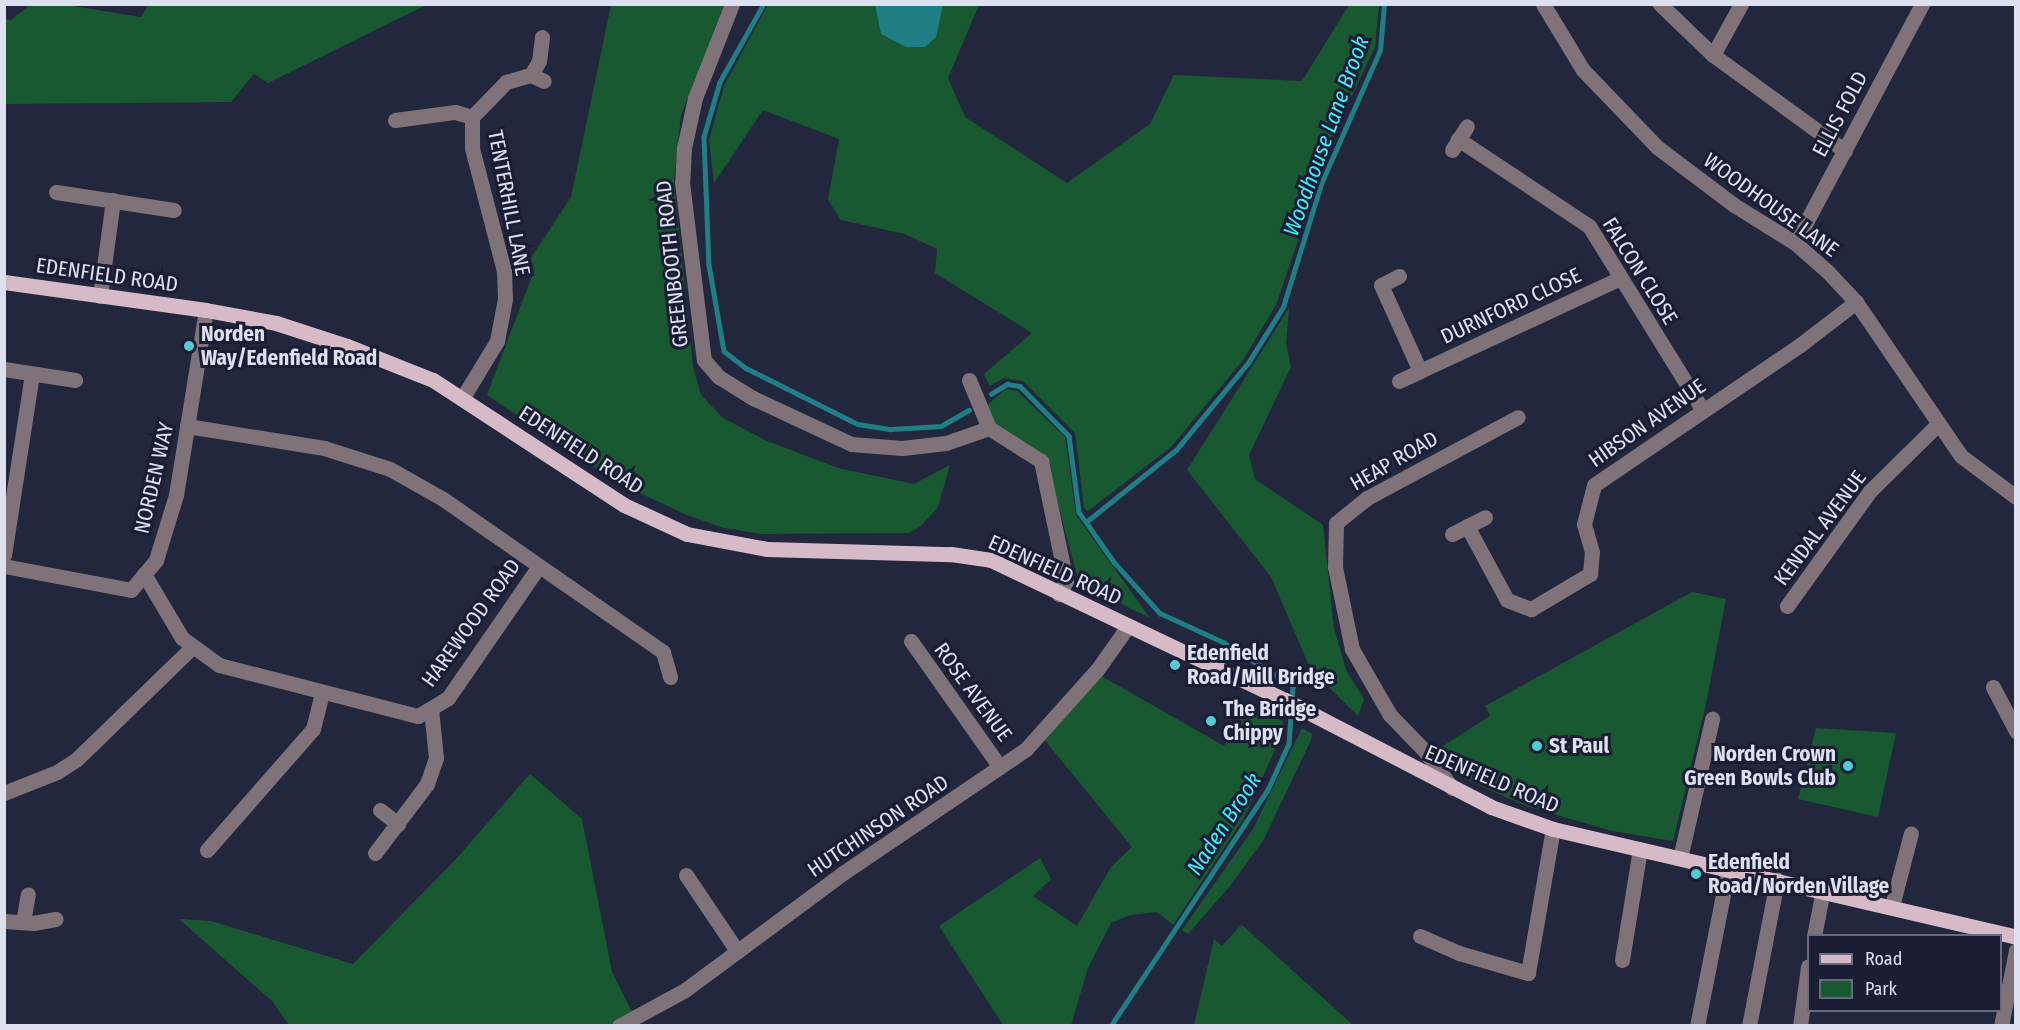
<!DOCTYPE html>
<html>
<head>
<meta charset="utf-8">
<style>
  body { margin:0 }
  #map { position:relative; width:2020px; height:1030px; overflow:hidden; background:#23273e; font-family:"Fira Sans Condensed",sans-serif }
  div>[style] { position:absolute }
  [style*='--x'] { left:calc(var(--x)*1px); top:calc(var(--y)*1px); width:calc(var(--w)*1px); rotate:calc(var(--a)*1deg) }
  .green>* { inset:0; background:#185932 }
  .water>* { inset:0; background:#207e85 }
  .stream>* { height:4.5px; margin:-2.25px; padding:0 2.25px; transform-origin:2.25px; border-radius:2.25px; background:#207e85 }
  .minor>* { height:15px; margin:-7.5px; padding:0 7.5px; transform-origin:7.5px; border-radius:7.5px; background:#7f7278 }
  .major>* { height:15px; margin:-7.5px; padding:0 7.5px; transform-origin:7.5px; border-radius:7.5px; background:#d6bac8 }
  .dots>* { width:16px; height:16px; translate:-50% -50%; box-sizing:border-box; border:3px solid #1a1d34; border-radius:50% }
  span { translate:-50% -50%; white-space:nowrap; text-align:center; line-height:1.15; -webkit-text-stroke:6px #1a1d34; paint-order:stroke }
  .street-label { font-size:21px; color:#dce0ef }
  .poi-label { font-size:21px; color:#dce0ef; font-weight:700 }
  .left { translate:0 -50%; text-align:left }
  .right { translate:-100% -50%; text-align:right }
  .water-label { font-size:22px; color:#41ecfa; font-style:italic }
  .frame { position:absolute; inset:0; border:6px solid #dce0ef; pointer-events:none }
  .legend { position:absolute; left:1807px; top:934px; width:195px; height:78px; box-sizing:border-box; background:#1a1d34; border:2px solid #686b7f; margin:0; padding:8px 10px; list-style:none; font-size:18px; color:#dce0ef }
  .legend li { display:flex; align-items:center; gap:12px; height:30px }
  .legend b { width:30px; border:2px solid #686b7f }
</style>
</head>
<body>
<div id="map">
  <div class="green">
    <i style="clip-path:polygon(149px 4px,426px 4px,426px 5px,268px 83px,254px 74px,231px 102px,5px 104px,5px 19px,11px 20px,30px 5px,67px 5px,141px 17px)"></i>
    <i style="clip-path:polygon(611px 5px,724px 5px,681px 115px,674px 181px,693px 367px,701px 395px,723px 418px,767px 441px,838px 468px,914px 484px,950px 465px,938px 507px,921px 526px,909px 533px,762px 534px,724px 528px,687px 515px,618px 483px,487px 395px,534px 271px,531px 258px,571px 197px)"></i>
    <i style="clip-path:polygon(768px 5px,875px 5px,881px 33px,939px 19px,943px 5px,979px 5px,948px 78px,965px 117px,1067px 183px,1150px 124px,1174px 75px,1302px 81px,1349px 5px,1379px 5px,1375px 47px,1336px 129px,1276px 305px,1243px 360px,1171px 447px,1088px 511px,1084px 508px,1075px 433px,1023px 381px,1004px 378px,990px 386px,984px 374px,1032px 333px,935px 273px,937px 249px,905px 234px,841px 220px,828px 200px,839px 139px,763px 110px,714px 183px,709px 140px,724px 86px)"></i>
    <i style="clip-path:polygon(1289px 308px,1286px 344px,1291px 367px,1249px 455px,1255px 479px,1323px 525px,1334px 628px,1346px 670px,1364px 699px,1358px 716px,1310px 668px,1271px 577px,1187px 470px)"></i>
    <i style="clip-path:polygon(1006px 389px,1017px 391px,1065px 437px,1076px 515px,1150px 618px,1079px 583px,1046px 459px,993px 422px,987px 405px)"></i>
    <i style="clip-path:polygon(1692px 592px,1726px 599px,1706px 704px,1673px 841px,1612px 831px,1526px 806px,1454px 774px,1432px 753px,1490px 716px,1485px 706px)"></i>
    <i style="clip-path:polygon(1098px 674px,1224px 746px,1242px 715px,1252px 709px,1283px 721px,1279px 741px,1244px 818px,1173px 925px,1157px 912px,1130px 915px,1111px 923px,1088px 968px,1071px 1025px,1003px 1025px,939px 926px,1040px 858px,1051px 879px,1033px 896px,1077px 926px,1111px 867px,1132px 847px,1043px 738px)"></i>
    <i style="clip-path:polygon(1302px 728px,1312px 734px,1311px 740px,1264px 839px,1230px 886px,1188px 934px,1182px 930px,1253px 829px)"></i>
    <i style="clip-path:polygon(1816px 728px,1896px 733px,1878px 817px,1798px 799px)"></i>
    <i style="clip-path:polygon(530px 774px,582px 819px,612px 972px,633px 1014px,607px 1026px,289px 1025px,272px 1001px,179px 919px,211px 921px,353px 964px,457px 858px)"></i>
    <i style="clip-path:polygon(1242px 924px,1242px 925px,1353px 1025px,1194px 1025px,1214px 939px,1222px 946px)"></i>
  </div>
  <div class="water">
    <i style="clip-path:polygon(875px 5px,943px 5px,936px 37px,925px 47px,906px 47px,881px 34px)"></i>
  </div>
  <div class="stream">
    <i style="--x:764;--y:4;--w:90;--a:119.4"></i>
    <i style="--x:720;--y:82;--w:57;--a:106.2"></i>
    <i style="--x:704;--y:137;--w:128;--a:87.8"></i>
    <i style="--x:709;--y:265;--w:87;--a:80.1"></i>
    <i style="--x:724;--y:351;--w:28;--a:38"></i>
    <i style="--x:746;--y:368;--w:125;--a:26.6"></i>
    <i style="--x:858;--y:424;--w:33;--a:9"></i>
    <i style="--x:891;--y:429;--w:50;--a:-3.4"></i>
    <i style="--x:941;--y:426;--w:32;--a:-30"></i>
    <i style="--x:991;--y:394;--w:19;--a:-32"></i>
    <i style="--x:1007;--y:384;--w:13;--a:9"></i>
    <i style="--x:1020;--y:386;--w:70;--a:45.6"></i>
    <i style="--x:1069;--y:436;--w:77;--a:82.5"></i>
    <i style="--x:1079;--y:512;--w:61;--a:55"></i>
    <i style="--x:1114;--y:562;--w:69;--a:48"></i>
    <i style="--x:1160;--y:613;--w:69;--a:24.7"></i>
    <i style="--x:1223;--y:642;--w:83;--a:32.2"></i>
    <i style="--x:1293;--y:686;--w:58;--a:93.9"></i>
    <i style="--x:1289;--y:744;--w:51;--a:114.5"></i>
    <i style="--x:1268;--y:790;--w:283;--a:123.6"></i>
    <i style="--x:1086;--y:522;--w:115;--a:-38.7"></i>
    <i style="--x:1176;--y:450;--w:113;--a:-50.4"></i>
    <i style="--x:1248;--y:363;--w:66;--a:-58"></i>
    <i style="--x:1283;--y:307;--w:129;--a:-72.8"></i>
    <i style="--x:1321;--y:184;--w:146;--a:-66.2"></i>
    <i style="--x:1380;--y:50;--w:46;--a:-85"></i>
  </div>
  <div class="minor">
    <i style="--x:732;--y:4;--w:101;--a:111.5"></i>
    <i style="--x:695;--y:98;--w:51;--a:102.4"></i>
    <i style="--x:684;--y:148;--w:34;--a:93"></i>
    <i style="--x:682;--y:182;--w:179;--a:83"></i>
    <i style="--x:704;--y:360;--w:23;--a:49"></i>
    <i style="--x:719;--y:377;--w:40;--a:32"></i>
    <i style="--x:753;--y:398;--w:108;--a:25.1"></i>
    <i style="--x:851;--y:444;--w:51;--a:4.5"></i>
    <i style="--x:902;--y:448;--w:44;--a:-6.5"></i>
    <i style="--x:946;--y:443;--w:46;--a:-19.2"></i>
    <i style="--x:1543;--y:4;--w:77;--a:58.8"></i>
    <i style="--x:1583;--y:70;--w:107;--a:46.1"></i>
    <i style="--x:1657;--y:147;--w:96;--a:37"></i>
    <i style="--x:1734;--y:205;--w:72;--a:31.9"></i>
    <i style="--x:1795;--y:243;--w:43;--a:41.2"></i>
    <i style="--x:1827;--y:271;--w:42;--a:46.9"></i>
    <i style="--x:1856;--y:302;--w:186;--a:55.7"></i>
    <i style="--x:1961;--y:456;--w:69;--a:36.7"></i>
    <i style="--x:1660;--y:4;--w:74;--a:43.9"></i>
    <i style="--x:1713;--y:55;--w:163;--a:36"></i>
    <i style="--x:542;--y:37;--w:24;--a:97"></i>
    <i style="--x:539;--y:61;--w:16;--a:120"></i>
    <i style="--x:531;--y:75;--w:14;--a:25"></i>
    <i style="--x:1713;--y:55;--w:58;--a:-61.2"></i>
    <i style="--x:395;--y:120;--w:61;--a:-7.6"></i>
    <i style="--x:455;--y:112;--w:18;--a:16"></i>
    <i style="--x:1458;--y:139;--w:157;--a:33.6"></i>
    <i style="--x:1589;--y:226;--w:215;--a:58.3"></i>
    <i style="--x:1452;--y:150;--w:28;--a:-58"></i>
    <i style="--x:56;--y:192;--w:119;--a:8.7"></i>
    <i style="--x:1795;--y:243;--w:271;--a:-62"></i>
    <i style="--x:1399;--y:276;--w:20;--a:153"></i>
    <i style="--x:1381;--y:285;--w:94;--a:65.6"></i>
    <i style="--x:1420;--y:371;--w:221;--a:-24.9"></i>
    <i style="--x:100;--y:296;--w:97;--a:-82.3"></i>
    <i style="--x:4;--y:369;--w:72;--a:8.8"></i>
    <i style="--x:969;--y:380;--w:52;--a:67.4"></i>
    <i style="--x:989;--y:428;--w:62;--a:32.4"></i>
    <i style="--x:1041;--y:461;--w:123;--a:78.2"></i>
    <i style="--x:1066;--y:581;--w:15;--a:118"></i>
    <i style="--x:1399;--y:381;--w:23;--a:-25"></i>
    <i style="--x:463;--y:397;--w:66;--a:-58.7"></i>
    <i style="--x:497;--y:341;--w:43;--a:-79.2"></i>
    <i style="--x:505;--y:299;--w:28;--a:-92"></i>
    <i style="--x:504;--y:271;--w:127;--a:-104.6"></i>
    <i style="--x:472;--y:148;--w:31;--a:-90"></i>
    <i style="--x:472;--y:117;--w:49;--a:-45.8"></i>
    <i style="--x:506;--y:82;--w:26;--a:-16"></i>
    <i style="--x:187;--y:426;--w:139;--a:9.1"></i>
    <i style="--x:324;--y:448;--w:69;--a:17.7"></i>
    <i style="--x:390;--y:469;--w:61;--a:29.5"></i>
    <i style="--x:443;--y:499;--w:268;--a:34.8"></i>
    <i style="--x:663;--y:652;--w:26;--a:74"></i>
    <i style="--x:1467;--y:526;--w:84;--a:61.6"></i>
    <i style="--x:1507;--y:600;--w:26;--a:21"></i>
    <i style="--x:1531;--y:609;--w:69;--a:-30.7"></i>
    <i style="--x:1590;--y:574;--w:22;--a:-85"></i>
    <i style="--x:1592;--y:552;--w:29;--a:-106"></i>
    <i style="--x:1584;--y:524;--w:40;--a:-75.6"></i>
    <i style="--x:1594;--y:485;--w:249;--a:-34.2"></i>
    <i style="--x:1800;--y:345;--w:71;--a:-37.5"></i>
    <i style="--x:1452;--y:534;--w:37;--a:-27"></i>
    <i style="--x:4;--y:555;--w:183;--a:-81.2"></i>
    <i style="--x:4;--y:566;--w:129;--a:10.7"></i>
    <i style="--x:131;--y:590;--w:39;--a:-50"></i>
    <i style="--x:156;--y:560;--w:68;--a:-72.9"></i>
    <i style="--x:176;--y:495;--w:187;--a:-80.8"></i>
    <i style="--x:144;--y:574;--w:74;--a:59.3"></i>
    <i style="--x:182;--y:638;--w:46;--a:36.1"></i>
    <i style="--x:219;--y:665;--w:205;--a:14.4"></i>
    <i style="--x:418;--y:716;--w:35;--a:-31"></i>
    <i style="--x:448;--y:698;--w:160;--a:-55.4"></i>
    <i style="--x:1787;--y:606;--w:142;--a:-54.2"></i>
    <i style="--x:1870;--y:491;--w:95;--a:-44.6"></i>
    <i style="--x:911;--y:641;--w:154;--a:54.8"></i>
    <i style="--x:1993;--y:687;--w:50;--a:62.4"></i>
    <i style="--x:1452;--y:788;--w:47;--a:-126.4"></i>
    <i style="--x:1424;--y:750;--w:49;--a:-134.2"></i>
    <i style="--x:1390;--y:715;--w:76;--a:-119.9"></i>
    <i style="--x:1352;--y:649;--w:84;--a:-101.7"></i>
    <i style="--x:1335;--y:567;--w:44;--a:-88.7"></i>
    <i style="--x:1336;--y:523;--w:40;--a:-39"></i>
    <i style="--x:1367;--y:498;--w:171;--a:-28.2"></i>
    <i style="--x:4;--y:793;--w:57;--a:-21.6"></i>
    <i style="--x:57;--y:772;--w:24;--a:-33"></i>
    <i style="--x:77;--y:759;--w:161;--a:-44.2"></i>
    <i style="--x:380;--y:810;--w:23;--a:38"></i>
    <i style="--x:207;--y:850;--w:161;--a:-48.8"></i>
    <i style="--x:313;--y:729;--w:37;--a:-76"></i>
    <i style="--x:375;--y:853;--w:86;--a:-53"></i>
    <i style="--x:427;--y:784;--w:28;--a:-71"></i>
    <i style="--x:436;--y:758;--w:49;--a:-95.8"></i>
    <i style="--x:1680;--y:858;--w:143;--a:-77"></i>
    <i style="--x:686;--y:875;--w:92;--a:56.1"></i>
    <i style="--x:1892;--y:906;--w:75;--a:-75.4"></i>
    <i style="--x:4;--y:921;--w:29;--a:4"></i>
    <i style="--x:33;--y:923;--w:23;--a:-10"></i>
    <i style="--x:23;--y:922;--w:28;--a:-80"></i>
    <i style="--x:1420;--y:936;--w:43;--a:23.6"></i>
    <i style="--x:1459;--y:953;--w:72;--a:16.2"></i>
    <i style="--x:1528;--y:973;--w:146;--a:-80.2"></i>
    <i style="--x:1814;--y:936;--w:47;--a:-78.9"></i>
    <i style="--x:1622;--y:960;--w:112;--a:-80.8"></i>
    <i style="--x:619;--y:1026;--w:75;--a:-28.6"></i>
    <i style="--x:685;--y:990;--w:197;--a:-36.5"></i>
    <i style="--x:843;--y:873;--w:221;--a:-34.1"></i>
    <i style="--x:1026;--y:749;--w:106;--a:-48.1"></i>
    <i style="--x:1097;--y:670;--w:54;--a:-54.8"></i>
    <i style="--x:1697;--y:1026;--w:160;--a:-78.8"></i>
    <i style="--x:1749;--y:1026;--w:149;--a:-79.1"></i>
    <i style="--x:1800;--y:1026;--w:60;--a:-82.3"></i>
    <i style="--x:2001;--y:1026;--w:77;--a:-78.8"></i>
  </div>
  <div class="major">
    <i style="--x:4;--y:282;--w:204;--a:7.9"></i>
    <i style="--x:206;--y:310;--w:71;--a:10.5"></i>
    <i style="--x:276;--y:323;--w:75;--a:17.9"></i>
    <i style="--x:347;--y:346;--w:92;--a:21.6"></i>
    <i style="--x:433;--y:380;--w:228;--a:33.2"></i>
    <i style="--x:624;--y:505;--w:69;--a:24.7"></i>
    <i style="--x:687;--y:534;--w:81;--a:10.6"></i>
    <i style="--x:767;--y:549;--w:184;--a:1.6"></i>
    <i style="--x:951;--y:554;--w:40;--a:8.5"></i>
    <i style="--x:991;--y:560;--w:326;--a:25.5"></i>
    <i style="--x:1285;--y:700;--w:232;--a:27.4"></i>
    <i style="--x:1491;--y:807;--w:66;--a:19.5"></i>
    <i style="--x:1553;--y:829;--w:475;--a:13.1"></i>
  </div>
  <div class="dots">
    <i style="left:189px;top:346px;background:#51ccd2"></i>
    <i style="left:1175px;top:665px;background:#51ccd2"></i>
    <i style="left:1211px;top:721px;background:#51ccd2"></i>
    <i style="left:1537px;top:746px;background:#51ccd2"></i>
    <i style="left:1848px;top:766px;background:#51ccd2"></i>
    <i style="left:1696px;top:874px;background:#51ccd2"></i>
  </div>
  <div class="street-label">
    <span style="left:1840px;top:114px;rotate:-62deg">ELLIS FOLD</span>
    <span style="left:509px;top:203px;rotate:79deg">TENTERHILL LANE</span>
    <span style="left:1771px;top:205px;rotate:36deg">WOODHOUSE LANE</span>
    <span style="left:672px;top:264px;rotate:-96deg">GREENBOOTH ROAD</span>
    <span style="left:1640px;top:271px;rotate:58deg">FALCON CLOSE</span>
    <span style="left:107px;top:275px;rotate:8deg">EDENFIELD ROAD</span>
    <span style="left:1511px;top:306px;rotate:-25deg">DURNFORD CLOSE</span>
    <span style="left:1647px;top:423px;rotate:-35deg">HIBSON AVENUE</span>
    <span style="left:581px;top:450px;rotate:33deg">EDENFIELD ROAD</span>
    <span style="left:1394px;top:461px;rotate:-30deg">HEAP ROAD</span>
    <span style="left:154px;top:478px;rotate:-77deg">NORDEN WAY</span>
    <span style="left:1820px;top:528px;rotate:-53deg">KENDAL AVENUE</span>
    <span style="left:1055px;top:570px;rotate:24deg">EDENFIELD ROAD</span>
    <span style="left:471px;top:623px;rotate:-54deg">HAREWOOD ROAD</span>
    <span style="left:973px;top:692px;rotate:54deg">ROSE AVENUE</span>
    <span style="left:1492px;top:779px;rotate:23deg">EDENFIELD ROAD</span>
    <span style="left:878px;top:826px;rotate:-34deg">HUTCHINSON ROAD</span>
  </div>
  <div class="poi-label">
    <span class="left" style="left:201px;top:346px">Norden<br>Way/Edenfield Road</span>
    <span class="left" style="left:1187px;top:665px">Edenfield<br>Road/Mill Bridge</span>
    <span class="left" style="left:1223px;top:721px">The Bridge<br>Chippy</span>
    <span class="left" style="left:1549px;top:746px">St Paul</span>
    <span class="right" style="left:1836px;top:766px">Norden Crown<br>Green Bowls Club</span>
    <span class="left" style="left:1708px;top:874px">Edenfield<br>Road/Norden Village</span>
  </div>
  <div class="water-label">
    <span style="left:1326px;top:136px;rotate:-70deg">Woodhouse Lane Brook</span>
    <span style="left:1224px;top:824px;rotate:-57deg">Naden Brook</span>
  </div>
  <div class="frame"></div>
  <ul class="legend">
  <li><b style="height:8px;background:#d6bac8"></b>Road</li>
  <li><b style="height:16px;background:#185932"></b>Park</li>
  </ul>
</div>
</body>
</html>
